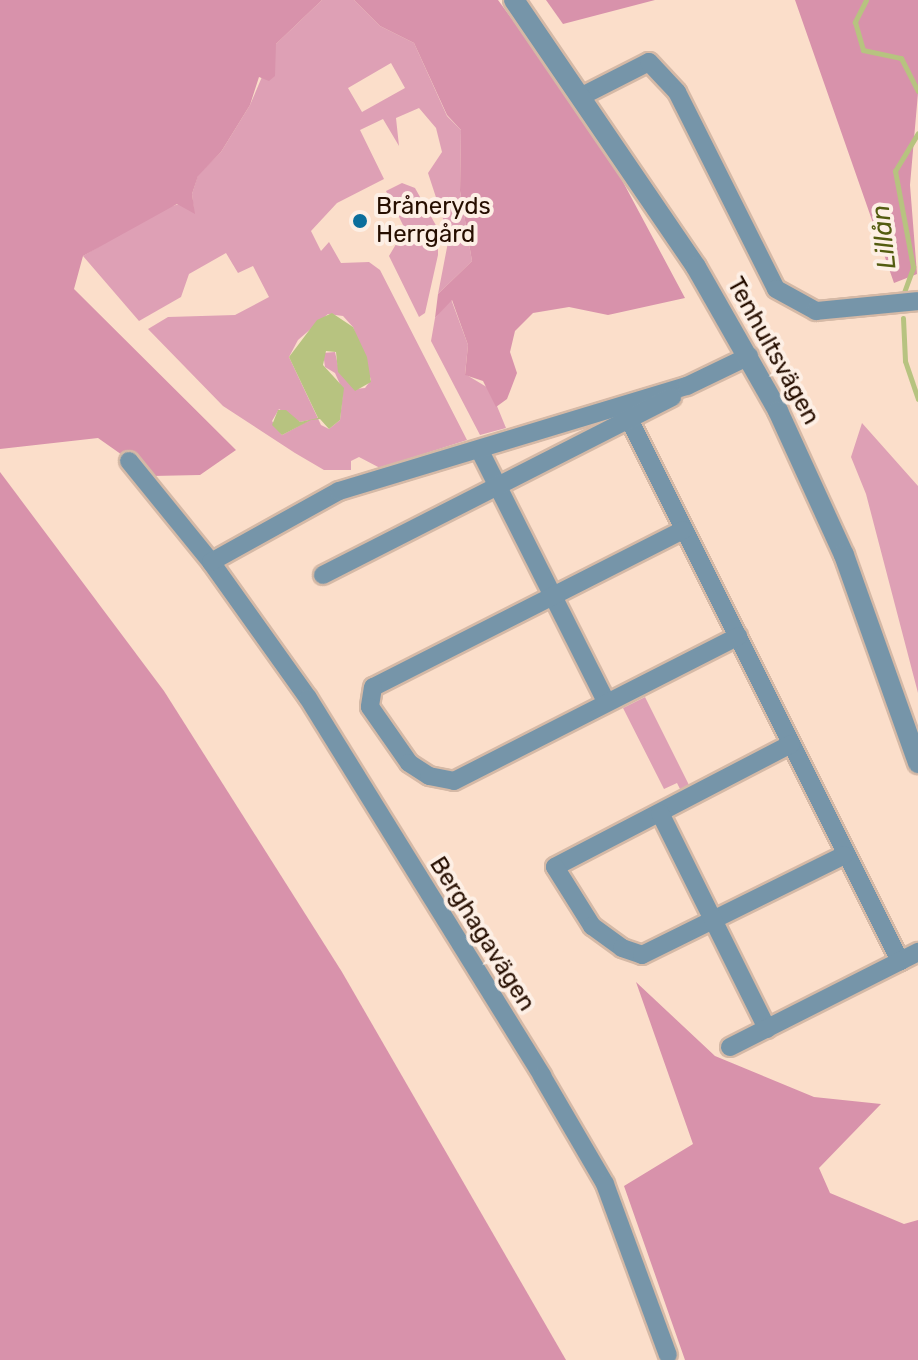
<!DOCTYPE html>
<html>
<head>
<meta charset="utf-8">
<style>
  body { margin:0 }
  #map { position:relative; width:918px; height:1360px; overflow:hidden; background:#fbdeca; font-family:Rubik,sans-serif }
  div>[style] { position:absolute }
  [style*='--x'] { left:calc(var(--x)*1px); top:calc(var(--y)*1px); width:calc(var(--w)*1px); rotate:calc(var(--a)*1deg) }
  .green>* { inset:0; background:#dea0b5 }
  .forest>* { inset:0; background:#d892ab }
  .water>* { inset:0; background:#b7c380 }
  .stream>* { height:5px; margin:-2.5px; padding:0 2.5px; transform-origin:2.5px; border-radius:2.5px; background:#b7c380 }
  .roads { filter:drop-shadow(2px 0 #d5b9a6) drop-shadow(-2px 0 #d5b9a6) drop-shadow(0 2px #d5b9a6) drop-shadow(0 -2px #d5b9a6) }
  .minor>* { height:18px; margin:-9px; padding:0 9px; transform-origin:9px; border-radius:9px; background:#7695a9 }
  .tertiary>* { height:20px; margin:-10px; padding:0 10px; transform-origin:10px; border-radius:10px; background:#7695a9 }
  .dots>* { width:22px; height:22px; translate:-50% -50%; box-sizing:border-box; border:4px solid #fdefe5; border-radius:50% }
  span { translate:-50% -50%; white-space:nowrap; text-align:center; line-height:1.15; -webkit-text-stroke:8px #fdefe5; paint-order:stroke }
  .poi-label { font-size:24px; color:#260e00 }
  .left { translate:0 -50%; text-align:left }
  .street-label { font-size:24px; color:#260e00 }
  .water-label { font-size:26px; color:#535c10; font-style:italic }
</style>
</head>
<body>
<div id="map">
  <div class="green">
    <i style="clip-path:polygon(evenodd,322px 0,354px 0,380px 26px,414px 43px,447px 116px,461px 130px,460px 191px,472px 261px,438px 294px,449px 237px,428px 173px,442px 152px,436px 128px,419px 108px,396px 118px,399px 146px,383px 119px,360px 130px,384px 179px,337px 203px,311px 231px,321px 251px,329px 242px,341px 263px,369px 262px,380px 270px,467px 440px,380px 468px,359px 457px,351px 461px,351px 470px,324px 470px,295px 453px,223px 406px,148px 329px,168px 317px,235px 315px,269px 297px,253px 266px,238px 273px,226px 253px,189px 274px,181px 297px,139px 321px,83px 256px,160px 210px,182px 203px,194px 212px,192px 194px,198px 175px,221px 152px,250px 105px,276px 44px,322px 0,391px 63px,405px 88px,362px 112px,348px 88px,391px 63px,322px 0,328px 314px,343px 316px,353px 327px,371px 380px,365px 388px,355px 389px,339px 370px,335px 352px,323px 353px,325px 367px,335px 373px,343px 391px,340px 420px,329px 429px,321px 425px,289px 357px,298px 340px,328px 314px,322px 0,279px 409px,300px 422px,310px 420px,282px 435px,272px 421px,279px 409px)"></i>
    <i style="clip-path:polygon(402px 183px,415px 188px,438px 229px,438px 255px,425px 313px,419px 317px,389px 256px,405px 229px,386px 191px)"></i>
    <i style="clip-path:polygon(451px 299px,468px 345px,465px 374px,490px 389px,506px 428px,480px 435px,431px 341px,435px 318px)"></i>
    <i style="clip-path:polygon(862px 423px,918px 486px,918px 693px,866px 494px,851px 457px)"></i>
    <i style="clip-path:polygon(645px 697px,691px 789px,682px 793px,677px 783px,664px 789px,623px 708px)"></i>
  </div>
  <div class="forest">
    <i style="clip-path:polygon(0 0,322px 0,276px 44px,275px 76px,269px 81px,259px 77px,250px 105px,221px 152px,198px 176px,192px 194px,195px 214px,177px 204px,83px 256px,74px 289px,236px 450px,200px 475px,152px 476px,98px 438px,0 449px)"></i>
    <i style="clip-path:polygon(354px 0,498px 0,599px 137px,685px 298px,608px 315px,569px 307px,533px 313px,515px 331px,510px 352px,517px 373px,507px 399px,496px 407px,483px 381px,465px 375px,468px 345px,452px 300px,435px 318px,438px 294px,472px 261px,460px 191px,461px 130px,447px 115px,414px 43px,380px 26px)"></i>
    <i style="clip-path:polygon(546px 0,655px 0,563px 24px)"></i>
    <i style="clip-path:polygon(795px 0,918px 0,918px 93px,910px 185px,917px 274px,894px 283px)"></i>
    <i style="clip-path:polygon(0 472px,164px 691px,342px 972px,566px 1360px,0 1360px)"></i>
    <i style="clip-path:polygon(636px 982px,715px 1056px,814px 1097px,881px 1104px,819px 1168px,830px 1193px,904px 1224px,918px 1220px,918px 1360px,685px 1360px,624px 1186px,693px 1144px)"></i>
  </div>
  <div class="water">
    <i style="clip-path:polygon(332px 313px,353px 327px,367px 357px,371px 382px,355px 391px,338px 372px,336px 352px,326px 351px,323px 365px,344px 388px,340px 420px,329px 429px,320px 419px,311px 420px,282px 435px,272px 425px,278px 410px,286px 410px,300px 422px,318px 418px,289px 357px,317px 320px)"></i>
  </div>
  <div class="stream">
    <i style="--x:866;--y:0;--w:25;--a:117"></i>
    <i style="--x:855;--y:22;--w:29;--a:74"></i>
    <i style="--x:863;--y:50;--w:39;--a:12"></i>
    <i style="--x:901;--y:58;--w:37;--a:63"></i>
    <i style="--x:903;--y:295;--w:30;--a:-70"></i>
    <i style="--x:913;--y:267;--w:98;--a:-100.6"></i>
    <i style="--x:895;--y:171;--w:44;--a:-58.8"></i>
    <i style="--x:903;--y:318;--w:43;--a:87.3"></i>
    <i style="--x:905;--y:361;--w:40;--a:71.1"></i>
  </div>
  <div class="roads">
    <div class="minor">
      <i style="--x:582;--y:96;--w:75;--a:-26.9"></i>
      <i style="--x:649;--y:62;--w:41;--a:47"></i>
      <i style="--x:677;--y:92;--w:220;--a:63.3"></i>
      <i style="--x:776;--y:289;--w:46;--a:28.8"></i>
      <i style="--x:816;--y:311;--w:102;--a:-5.6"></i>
      <i style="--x:630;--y:421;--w:604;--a:63.43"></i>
      <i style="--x:480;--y:451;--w:281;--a:63.3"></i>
      <i style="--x:129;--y:461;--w:130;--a:50.9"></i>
      <i style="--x:211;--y:562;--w:167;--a:54.5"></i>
      <i style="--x:308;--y:698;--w:445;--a:58.2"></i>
      <i style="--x:542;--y:1076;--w:125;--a:59.7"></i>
      <i style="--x:605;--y:1184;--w:182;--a:69.8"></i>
      <i style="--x:683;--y:530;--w:347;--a:153.1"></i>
      <i style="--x:373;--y:687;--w:20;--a:99"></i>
      <i style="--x:370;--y:707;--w:68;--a:55.1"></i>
      <i style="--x:409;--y:763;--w:24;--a:33"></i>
      <i style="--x:429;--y:776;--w:25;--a:11"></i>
      <i style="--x:454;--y:781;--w:319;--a:-27"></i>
      <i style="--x:211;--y:562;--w:146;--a:-29"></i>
      <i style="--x:339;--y:491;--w:363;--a:-16.8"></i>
      <i style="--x:687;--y:386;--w:69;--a:-25.8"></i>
      <i style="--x:323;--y:575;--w:392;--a:-27"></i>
      <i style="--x:791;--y:744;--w:266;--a:152.5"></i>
      <i style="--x:555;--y:867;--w:70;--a:57.9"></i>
      <i style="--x:592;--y:926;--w:37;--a:36"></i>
      <i style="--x:622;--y:948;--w:21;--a:19"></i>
      <i style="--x:642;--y:955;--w:225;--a:-26.3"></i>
      <i style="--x:660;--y:813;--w:241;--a:63.6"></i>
      <i style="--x:730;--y:1047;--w:211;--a:-26.8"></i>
    </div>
    <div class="tertiary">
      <i style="--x:514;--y:0;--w:323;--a:55.7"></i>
      <i style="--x:696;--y:267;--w:166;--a:60.3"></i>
      <i style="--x:778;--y:411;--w:158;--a:65.4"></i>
      <i style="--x:844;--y:555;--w:221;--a:70.4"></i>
    </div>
  </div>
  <div class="dots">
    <i style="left:360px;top:221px;background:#0b6e9c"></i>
  </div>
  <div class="poi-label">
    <span class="left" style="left:376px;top:221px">Bråneryds<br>Herrgård</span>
  </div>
  <div class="street-label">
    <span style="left:773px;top:351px;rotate:61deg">Tenhultsvägen</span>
    <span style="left:482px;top:934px;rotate:58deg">Berghagavägen</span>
  </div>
  <div class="water-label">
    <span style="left:884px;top:237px;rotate:-96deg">Lillån</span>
  </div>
</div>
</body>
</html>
